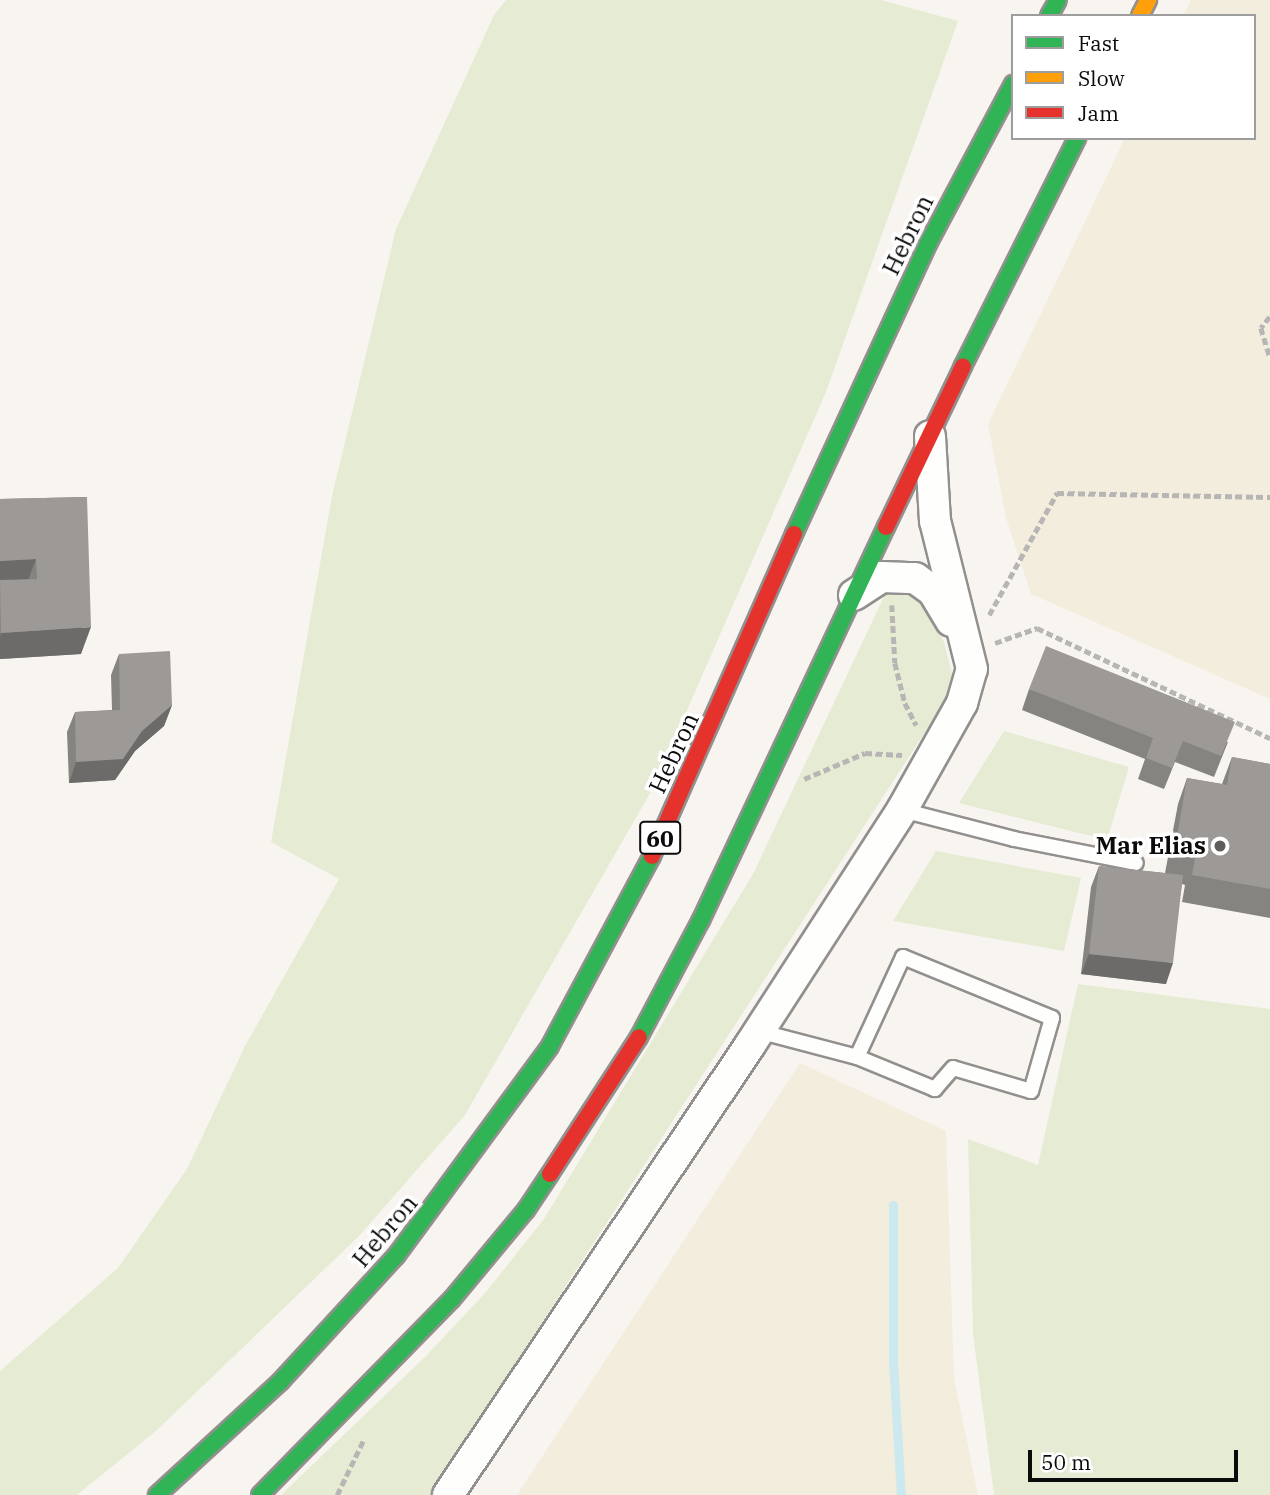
<!DOCTYPE html>
<html>
<head>
<meta charset="utf-8">
<style>
  body { margin:0 }
  #map { position:relative; width:1270px; height:1495px; overflow:hidden; background:#f8f5f0; font-family:"IBM Plex Serif",serif }
  div>[style] { position:absolute }
  [style*='--x'] { left:calc(var(--x)*1px); top:calc(var(--y)*1px); width:calc(var(--w)*1px); rotate:calc(var(--a)*1deg) }
  .farmland>* { inset:0; background:#f3edde }
  .green>* { inset:0; background:#e6ebd3 }
  .stream>* { height:9px; margin:-4.5px; padding:0 4.5px; transform-origin:4.5px; border-radius:4.5px; background:#cbe9ee }
  .path>* { height:4.5px; margin-top:-2.25px; transform-origin:0; background:repeating-linear-gradient(90deg,#b7b6b5 0 7px,transparent 0 10.5px) }
  .roads { filter:drop-shadow(2px 0 #92908e) drop-shadow(-2px 0 #92908e) drop-shadow(0 2px #92908e) drop-shadow(0 -2px #92908e) }
  .lane>* { height:14px; margin:-7px; padding:0 7px; transform-origin:7px; border-radius:7px; background:#fefefd }
  .street>* { height:30px; margin:-15px; padding:0 15px; transform-origin:15px; border-radius:15px; background:#fefefd }
  .fast>* { height:16px; margin:-8px; padding:0 8px; transform-origin:8px; border-radius:8px; background:#30b455 }
  .slow>* { height:16px; margin:-8px; padding:0 8px; transform-origin:8px; border-radius:8px; background:#ff9f0a }
  .jam>* { height:16px; margin:-8px; padding:0 8px; transform-origin:8px; border-radius:8px; background:#e5322d }
  .wall>* { inset:0; background:#868481 }
  .shaded-wall>* { inset:0; background:#6d6b69 }
  .building>* { inset:0; background:#9c9996 }
  .dots>* { width:19px; height:19px; translate:-50% -50%; box-sizing:border-box; border:4px solid #fff; border-radius:50% }
  span { translate:-50% -50%; white-space:nowrap; text-align:center; line-height:1.15; -webkit-text-stroke:7px #fff; paint-order:stroke }
  .shield-label span { padding:2px 5px; background:#fff; border:2px solid; border-radius:5px; -webkit-text-stroke-width:0 }
  .shield-label { font-size:23px; color:#0b0b0b; font-weight:700 }
  .street-label { font-size:24px; color:#0b0b0b }
  .poi-label { font-size:24px; color:#0b0b0b; font-weight:700 }
  .right { translate:-100% -50%; text-align:right }
  .legend { position:absolute; left:1011px; top:14px; width:245px; height:126px; box-sizing:border-box; background:#fff; border:2px solid #9d9d9d; margin:0; padding:9px 12px; list-style:none; font-size:21px; color:#0b0b0b }
  .legend li { display:flex; align-items:center; gap:14px; height:35px }
  .legend b { width:35px; border:2px solid #9d9d9d }
  .scale { position:absolute; left:1028px; top:1450px; width:210px; height:32px; box-sizing:border-box; border:4px solid #0b0b0b; border-top:0; padding-left:9px; font-size:21px; line-height:24px; white-space:nowrap; color:#0b0b0b; -webkit-text-stroke:5px #fff; paint-order:stroke }
</style>
</head>
<body>
<div id="map">
  <div class="farmland">
    <i style="clip-path:polygon(1191px 0,1270px 0,1270px 699px,1031px 594px,1006px 518px,988px 424px,1125px 138px,1254px 138px,1254px 16px,1183px 16px)"></i>
    <i style="clip-path:polygon(800px 1063px,946px 1131px,954px 1378px,978px 1495px,517px 1495px)"></i>
  </div>
  <div class="green">
    <i style="clip-path:polygon(506px 0,881px 0,958px 21px,826px 392px,653px 788px,465px 1115px,358px 1237px,157px 1430px,77px 1495px,0 1495px,0 1371px,118px 1268px,187px 1169px,245px 1046px,339px 879px,271px 842px,332px 496px,396px 229px,494px 15px)"></i>
    <i style="clip-path:polygon(889px 586px,918px 595px,944px 642px,955px 686px,430px 1495px,281px 1495px,426px 1356px,486px 1292px,544px 1219px,753px 874px)"></i>
    <i style="clip-path:polygon(1004px 731px,1129px 767px,1107px 840px,959px 803px)"></i>
    <i style="clip-path:polygon(936px 851px,1081px 878px,1064px 951px,893px 921px)"></i>
    <i style="clip-path:polygon(1078px 984px,1270px 1009px,1270px 1495px,994px 1495px,973px 1334px,968px 1139px,1038px 1165px)"></i>
  </div>
  <div class="stream">
    <i style="--x:893;--y:1205;--w:157;--a:90"></i>
    <i style="--x:893;--y:1362;--w:133;--a:86.6"></i>
  </div>
  <div class="path">
    <i style="--x:1270;--y:317;--w:14;--a:129"></i>
    <i style="--x:1261;--y:328;--w:31;--a:73"></i>
    <i style="--x:892;--y:605;--w:58;--a:87"></i>
    <i style="--x:895;--y:663;--w:41;--a:76"></i>
    <i style="--x:905;--y:703;--w:25;--a:63"></i>
    <i style="--x:989;--y:615;--w:140;--a:-60.9"></i>
    <i style="--x:1057;--y:493;--w:213;--a:1.1"></i>
    <i style="--x:995;--y:643;--w:45;--a:-19.7"></i>
    <i style="--x:1037;--y:628;--w:258;--a:25.3"></i>
    <i style="--x:804;--y:779;--w:66;--a:-23.1"></i>
    <i style="--x:865;--y:753;--w:37;--a:3"></i>
    <i style="--x:337;--y:1495;--w:62;--a:-64.3"></i>
  </div>
  <div class="roads">
    <div class="lane">
      <i style="--x:902;--y:810;--w:116;--a:14.5"></i>
      <i style="--x:1014;--y:839;--w:124;--a:11.1"></i>
      <i style="--x:903;--y:957;--w:161;--a:22.3"></i>
      <i style="--x:1052;--y:1018;--w:76;--a:106"></i>
      <i style="--x:1031;--y:1091;--w:81;--a:-163.6"></i>
      <i style="--x:953;--y:1068;--w:28;--a:131"></i>
      <i style="--x:935;--y:1089;--w:84;--a:-157.7"></i>
      <i style="--x:857;--y:1057;--w:110;--a:-65.3"></i>
      <i style="--x:758;--y:1031;--w:102;--a:14.7"></i>
    </div>
    <div class="street">
      <i style="--x:854;--y:595;--w:33;--a:-33"></i>
      <i style="--x:882;--y:577;--w:33;--a:2"></i>
      <i style="--x:915;--y:578;--w:22;--a:36"></i>
      <i style="--x:933;--y:591;--w:35;--a:59"></i>
      <i style="--x:448;--y:1495;--w:542;--a:-56.13"></i>
      <i style="--x:750;--y:1045;--w:280;--a:-57.1"></i>
      <i style="--x:902;--y:810;--w:123;--a:-60.7"></i>
      <i style="--x:962;--y:703;--w:35;--a:-74"></i>
      <i style="--x:972;--y:669;--w:153;--a:-104"></i>
      <i style="--x:935;--y:521;--w:85;--a:-93.4"></i>
    </div>
    <div class="fast">
      <i style="--x:1049;--y:16;--w:18;--a:-61"></i>
      <i style="--x:963;--y:366;--w:255;--a:-63.4"></i>
      <i style="--x:794;--y:534;--w:322;--a:-65.2"></i>
      <i style="--x:929;--y:242;--w:179;--a:-62"></i>
      <i style="--x:639;--y:1037;--w:132;--a:-62.1"></i>
      <i style="--x:701;--y:920;--w:434;--a:-64.8"></i>
      <i style="--x:157;--y:1495;--w:167;--a:-42.6"></i>
      <i style="--x:280;--y:1382;--w:171;--a:-47.4"></i>
      <i style="--x:396;--y:1256;--w:260;--a:-53.7"></i>
      <i style="--x:550;--y:1046;--w:216;--a:-61.8"></i>
      <i style="--x:260;--y:1495;--w:274;--a:-45.6"></i>
      <i style="--x:452;--y:1299;--w:116;--a:-50.3"></i>
      <i style="--x:526;--y:1210;--w:43;--a:-56.3"></i>
    </div>
    <div class="slow">
      <i style="--x:1140;--y:16;--w:18;--a:-63"></i>
    </div>
    <div class="jam">
      <i style="--x:886;--y:527;--w:178;--a:-64.4"></i>
      <i style="--x:652;--y:856;--w:352;--a:-66.2"></i>
      <i style="--x:550;--y:1174;--w:163;--a:-57"></i>
    </div>
  </div>
  <div class="wall">
    <i style="clip-path:polygon(87px 497px,81px 654px,0 659px,0 499px)"></i>
    <i style="clip-path:polygon(119px 654px,172px 705px,164px 726px,135px 751px,115px 780px,69px 783px,67px 732px,75px 712px,112px 710px,111px 675px)"></i>
    <i style="clip-path:polygon(1029px 689px,1228px 742px,1214px 777px,1175px 762px,1164px 789px,1138px 779px,1145px 759px,1022px 710px)"></i>
    <i style="clip-path:polygon(1232px 757px,1270px 764px,1270px 918px,1182px 902px,1185px 885px,1182px 884px,1166px 984px,1081px 974px,1091px 887px,1099px 866px,1165px 873px,1178px 804px,1187px 778px,1222px 784px)"></i>
  </div>
  <div class="shaded-wall">
    <i style="clip-path:polygon(36px 559px,26px 586px,0 587px,0 561px)"></i>
    <i style="clip-path:polygon(91px 627px,81px 654px,0 659px,0 637px,1px 633px)"></i>
    <i style="clip-path:polygon(172px 705px,164px 726px,135px 751px,115px 780px,69px 783px,76px 762px,142px 731px)"></i>
    <i style="clip-path:polygon(1089px 954px,1173px 963px,1166px 984px,1081px 974px)"></i>
  </div>
  <div class="building">
    <i style="clip-path:polygon(87px 497px,91px 627px,1px 633px,0 580px,37px 579px,36px 559px,0 561px,0 499px)"></i>
    <i style="clip-path:polygon(1046px 646px,1235px 722px,1221px 756px,1183px 741px,1172px 768px,1146px 758px,1153px 738px,1029px 689px)"></i>
    <i style="clip-path:polygon(170px 651px,172px 705px,142px 731px,123px 759px,76px 762px,75px 712px,120px 710px,119px 654px)"></i>
    <i style="clip-path:polygon(1232px 757px,1270px 764px,1270px 889px,1192px 875px,1195px 858px,1174px 854px,1187px 778px,1227px 785px)"></i>
    <i style="clip-path:polygon(1099px 866px,1183px 875px,1173px 963px,1089px 954px)"></i>
  </div>
  <div class="dots">
    <i style="left:1220px;top:846px;background:#5e5d5b"></i>
  </div>
  <div class="shield-label">
    <span style="left:660px;top:838px">60</span>
  </div>
  <div class="street-label">
    <span style="left:908px;top:235px;rotate:-64deg">Hebron</span>
    <span style="left:674px;top:753px;rotate:-65deg">Hebron</span>
    <span style="left:385px;top:1231px;rotate:-50deg">Hebron</span>
  </div>
  <div class="poi-label">
    <span class="right" style="left:1206px;top:846px">Mar Elias</span>
  </div>
  <ul class="legend">
  <li><b style="height:9px;background:#30b455"></b>Fast</li>
  <li><b style="height:9px;background:#ff9f0a"></b>Slow</li>
  <li><b style="height:9px;background:#e5322d"></b>Jam</li>
  </ul>
  <div class="scale">50 m</div>
</div>
</body>
</html>
